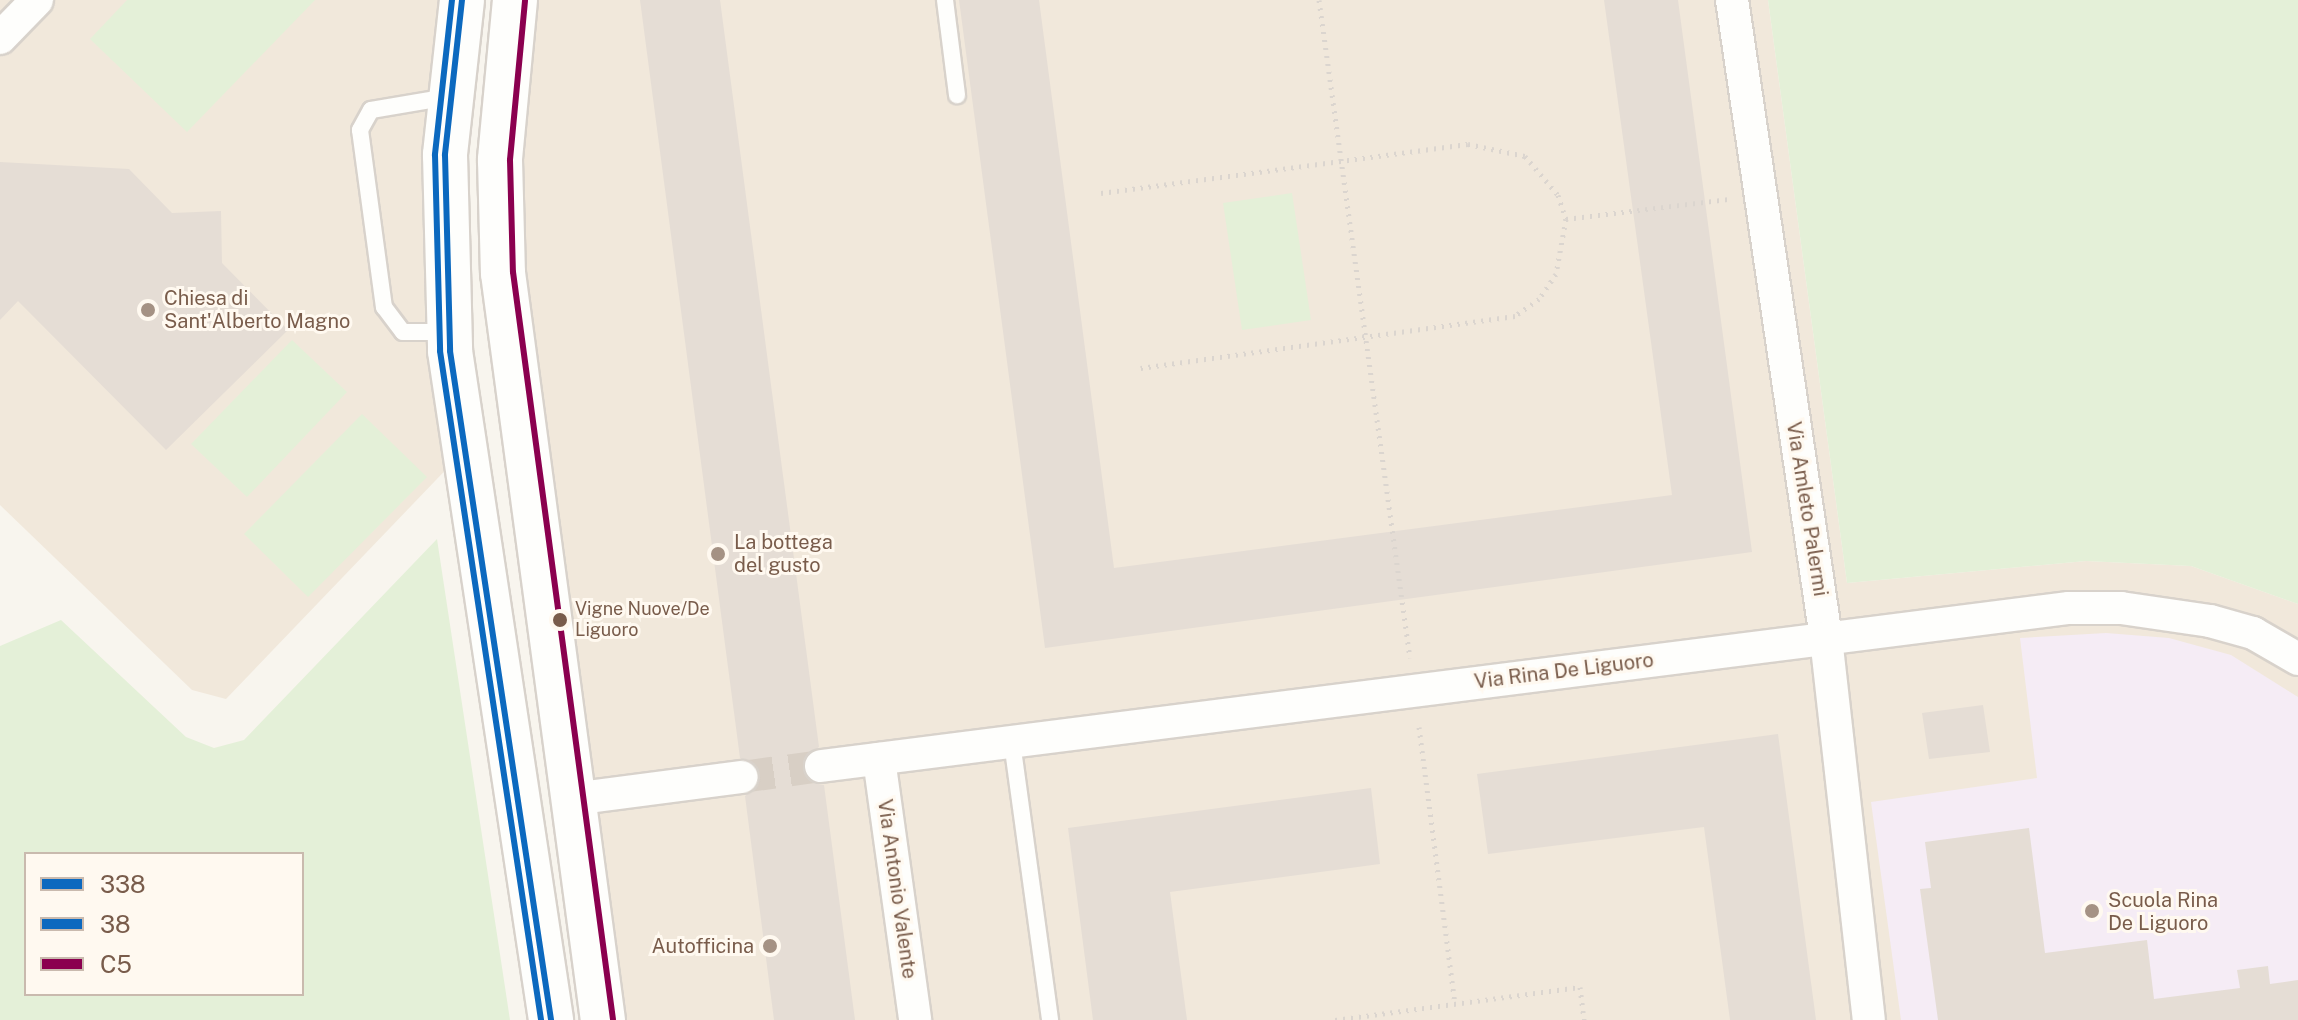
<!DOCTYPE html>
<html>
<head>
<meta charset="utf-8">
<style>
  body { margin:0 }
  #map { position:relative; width:2298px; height:1020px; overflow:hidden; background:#f8f5ee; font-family:"Public Sans",sans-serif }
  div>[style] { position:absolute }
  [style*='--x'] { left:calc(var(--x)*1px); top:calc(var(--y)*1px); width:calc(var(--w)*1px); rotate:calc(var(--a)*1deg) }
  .residential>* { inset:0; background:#f1e8db }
  .education>* { inset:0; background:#f5ecf5 }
  .green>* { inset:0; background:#e4f0d8 }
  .building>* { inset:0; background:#e5ddd5 }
  .minor-tunnel>* { height:32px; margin-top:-16px; transform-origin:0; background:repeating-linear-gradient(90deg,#d8cfc5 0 32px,transparent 0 48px) }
  .path>* { height:5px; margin-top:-2.5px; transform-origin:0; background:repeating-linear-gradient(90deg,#dbd5cf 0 2px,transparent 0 8px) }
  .roads { filter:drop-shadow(2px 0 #d8d2cb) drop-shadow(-2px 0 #d8d2cb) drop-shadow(0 2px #d8d2cb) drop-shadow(0 -2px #d8d2cb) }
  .service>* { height:16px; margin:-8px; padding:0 8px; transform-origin:8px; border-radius:8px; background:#fefefc }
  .minor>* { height:32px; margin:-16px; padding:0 16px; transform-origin:16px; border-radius:16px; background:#fefefc }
  .secondary>* { height:44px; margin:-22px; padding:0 22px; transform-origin:22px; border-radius:22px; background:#fefefc }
  .bus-1>* { height:6px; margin:-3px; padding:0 3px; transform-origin:3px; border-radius:3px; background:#0c69bf }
  .bus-2>* { height:6px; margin:-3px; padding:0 3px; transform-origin:3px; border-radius:3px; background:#0c69bf }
  .bus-3>* { height:6px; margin:-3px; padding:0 3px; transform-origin:3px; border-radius:3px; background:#8b004f }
  .dots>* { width:22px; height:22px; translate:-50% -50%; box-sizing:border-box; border:4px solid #fff9f0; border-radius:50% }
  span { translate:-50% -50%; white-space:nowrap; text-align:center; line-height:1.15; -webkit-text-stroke:6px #fff9f0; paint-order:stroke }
  .bus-label { font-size:18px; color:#795c4b }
  .left { translate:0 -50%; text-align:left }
  .poi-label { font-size:20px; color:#795c4b }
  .right { translate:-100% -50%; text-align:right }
  .street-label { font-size:20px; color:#795c4b }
  .legend { position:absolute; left:24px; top:852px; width:280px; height:144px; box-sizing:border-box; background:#fff9f0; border:2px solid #c9baae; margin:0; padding:10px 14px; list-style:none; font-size:24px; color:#795c4b }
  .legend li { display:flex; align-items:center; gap:16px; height:40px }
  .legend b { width:40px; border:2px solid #c9baae }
</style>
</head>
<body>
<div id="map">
  <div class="residential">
    <i style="clip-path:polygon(0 0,457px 0,459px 456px,226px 699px,192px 690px,0 505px)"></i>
    <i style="clip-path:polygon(522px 0,1768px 0,1847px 583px,2086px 561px,2191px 566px,2298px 604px,2298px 1020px,617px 1020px,523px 373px,514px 71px)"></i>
  </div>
  <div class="education">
    <i style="clip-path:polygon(2106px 633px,2169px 638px,2231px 655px,2298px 697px,2298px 1020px,1901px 1020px,1871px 802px,2037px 778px,2020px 638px)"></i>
  </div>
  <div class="green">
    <i style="clip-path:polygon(127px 0,315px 0,187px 132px,90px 39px)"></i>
    <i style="clip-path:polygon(1768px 0,2298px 0,2298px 604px,2191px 566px,2086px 561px,1847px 583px)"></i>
    <i style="clip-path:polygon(1292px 193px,1311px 320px,1242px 330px,1223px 203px)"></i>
    <i style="clip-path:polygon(292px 340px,347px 392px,247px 497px,191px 444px)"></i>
    <i style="clip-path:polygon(362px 414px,427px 477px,308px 597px,244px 534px)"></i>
    <i style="clip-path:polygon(evenodd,437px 539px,510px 1020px,0 1020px,0 646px,61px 620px,186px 737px,214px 748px,244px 740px,437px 539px,26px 854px,302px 854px,302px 994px,26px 994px,26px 854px)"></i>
  </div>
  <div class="building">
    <i style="clip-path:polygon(640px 0,720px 0,819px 747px,804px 758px,802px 769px,813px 783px,824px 785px,855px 1020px,774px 1020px,745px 796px,759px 785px,761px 774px,740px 758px)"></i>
    <i style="clip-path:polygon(959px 0,1039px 0,1114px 568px,1672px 495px,1604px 0,1678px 0,1752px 552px,1045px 648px)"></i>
    <i style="clip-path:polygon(0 162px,129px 169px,172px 213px,221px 211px,222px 263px,288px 330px,166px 450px,18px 301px,0 320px)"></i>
    <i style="clip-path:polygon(1983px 705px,1990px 752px,1929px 759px,1922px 713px)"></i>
    <i style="clip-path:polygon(1778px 734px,1816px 1020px,1730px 1020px,1704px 827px,1488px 854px,1477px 774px)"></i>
    <i style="clip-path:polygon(1371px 788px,1380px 864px,1170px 892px,1187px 1020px,1093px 1020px,1068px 828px)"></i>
    <i style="clip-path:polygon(2029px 828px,2045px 953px,2147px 940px,2154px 999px,2240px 988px,2237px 970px,2268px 966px,2270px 984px,2298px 980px,2298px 1020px,1938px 1020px,1920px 889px,1931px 888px,1925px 842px)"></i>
  </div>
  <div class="minor-tunnel">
    <i style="--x:742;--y:777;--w:80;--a:-7.9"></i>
  </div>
  <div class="path">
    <i style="--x:1319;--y:0;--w:664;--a:82.13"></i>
    <i style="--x:1101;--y:193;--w:370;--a:-7.6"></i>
    <i style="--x:1468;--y:144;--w:58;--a:11.9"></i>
    <i style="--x:1525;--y:156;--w:51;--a:49.8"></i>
    <i style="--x:1558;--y:195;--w:25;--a:72"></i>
    <i style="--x:1566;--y:219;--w:56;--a:100.3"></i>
    <i style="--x:1556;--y:274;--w:30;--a:124"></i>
    <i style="--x:1539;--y:299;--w:29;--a:145"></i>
    <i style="--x:1515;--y:316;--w:378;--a:172.1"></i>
    <i style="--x:1566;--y:219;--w:163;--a:-7"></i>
    <i style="--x:1419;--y:727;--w:279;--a:82.6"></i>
    <i style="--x:1335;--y:1020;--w:247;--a:-7.7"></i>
    <i style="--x:1580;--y:987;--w:33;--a:83"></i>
  </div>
  <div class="roads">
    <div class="service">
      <i style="--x:945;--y:0;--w:96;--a:82.8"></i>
      <i style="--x:448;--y:97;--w:78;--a:170.4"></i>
      <i style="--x:371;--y:110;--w:23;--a:119"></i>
      <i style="--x:360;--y:130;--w:179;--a:82.3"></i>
      <i style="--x:384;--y:307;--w:31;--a:53"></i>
      <i style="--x:403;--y:332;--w:46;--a:0"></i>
      <i style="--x:1012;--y:742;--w:281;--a:82.2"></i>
    </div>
    <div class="minor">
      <i style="--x:1732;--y:0;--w:645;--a:81.62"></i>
      <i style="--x:1826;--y:638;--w:384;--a:83.6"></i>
      <i style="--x:0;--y:38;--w:53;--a:-45.8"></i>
      <i style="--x:879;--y:759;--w:263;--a:82.1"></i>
      <i style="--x:821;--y:766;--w:1258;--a:-7.22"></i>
      <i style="--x:2069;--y:608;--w:52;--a:0"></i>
      <i style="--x:2121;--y:608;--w:90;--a:8.3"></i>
      <i style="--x:2210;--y:621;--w:45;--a:15.6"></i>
      <i style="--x:2253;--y:633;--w:52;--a:30"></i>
      <i style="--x:572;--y:799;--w:171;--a:-7.4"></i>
    </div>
    <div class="secondary">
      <i style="--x:462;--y:0;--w:156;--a:96.3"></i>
      <i style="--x:445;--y:155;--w:196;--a:88.5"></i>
      <i style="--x:450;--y:351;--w:677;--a:81.41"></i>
      <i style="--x:515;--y:0;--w:161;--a:95.4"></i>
      <i style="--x:500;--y:160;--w:113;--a:88.5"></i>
      <i style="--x:503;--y:273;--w:754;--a:82.38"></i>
    </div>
  </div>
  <div class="bus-1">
    <i style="--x:462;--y:0;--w:156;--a:96.3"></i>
    <i style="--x:445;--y:155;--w:196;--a:88.5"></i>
    <i style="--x:450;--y:351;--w:677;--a:81.41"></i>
  </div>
  <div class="bus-2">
    <i style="--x:452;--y:0;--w:156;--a:96.3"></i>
    <i style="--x:435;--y:155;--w:196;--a:88.5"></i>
    <i style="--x:440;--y:351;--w:677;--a:81.41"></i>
  </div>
  <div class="bus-3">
    <i style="--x:525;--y:1;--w:160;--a:95.4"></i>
    <i style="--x:510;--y:160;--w:112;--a:88.5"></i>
    <i style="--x:513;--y:272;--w:754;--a:82.38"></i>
  </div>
  <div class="dots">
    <i style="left:148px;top:310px;background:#a59284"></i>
    <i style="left:718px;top:554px;background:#a59284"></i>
    <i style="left:560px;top:620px;background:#795c4b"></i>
    <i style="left:2092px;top:911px;background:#a59284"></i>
    <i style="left:770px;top:946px;background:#a59284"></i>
  </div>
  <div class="bus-label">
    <span class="left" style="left:575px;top:620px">Vigne Nuove/De<br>Liguoro</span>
  </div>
  <div class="poi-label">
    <span class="left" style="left:164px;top:310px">Chiesa di<br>Sant'Alberto Magno</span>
    <span class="left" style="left:734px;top:554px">La bottega<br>del gusto</span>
    <span class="left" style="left:2108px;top:912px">Scuola Rina<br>De Liguoro</span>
    <span class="right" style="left:754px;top:946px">Autofficina</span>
  </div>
  <div class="street-label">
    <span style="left:1807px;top:509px;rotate:81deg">Via Amleto Palermi</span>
    <span style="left:1564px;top:671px;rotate:-7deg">Via Rina De Liguoro</span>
    <span style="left:897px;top:889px;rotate:82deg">Via Antonio Valente</span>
  </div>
  <ul class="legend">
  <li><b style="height:10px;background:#0c69bf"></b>338</li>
  <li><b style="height:10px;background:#0c69bf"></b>38</li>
  <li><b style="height:10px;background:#8b004f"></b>C5</li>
  </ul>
</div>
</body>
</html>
